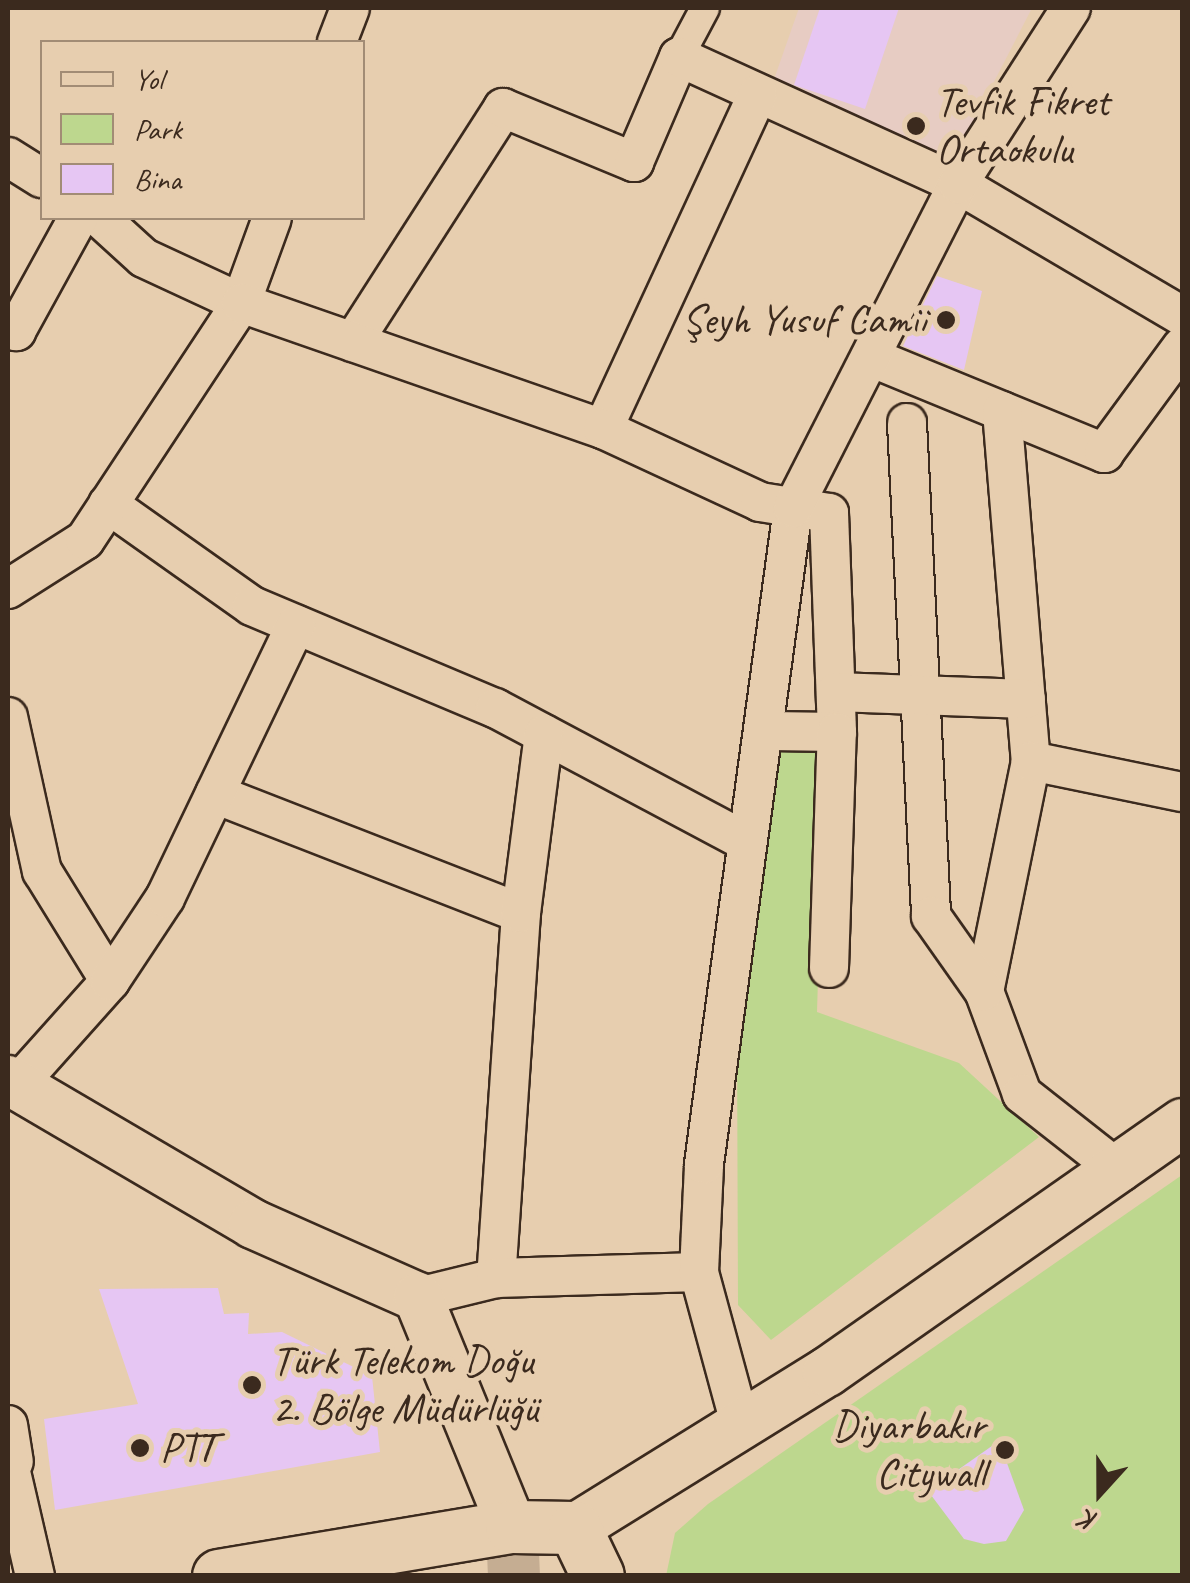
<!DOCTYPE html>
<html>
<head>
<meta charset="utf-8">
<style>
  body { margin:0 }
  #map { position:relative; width:1190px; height:1583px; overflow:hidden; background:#e7ceaf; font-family:Caveat,sans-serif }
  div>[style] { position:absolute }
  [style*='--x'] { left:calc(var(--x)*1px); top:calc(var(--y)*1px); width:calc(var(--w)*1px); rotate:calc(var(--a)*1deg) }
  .built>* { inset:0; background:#e7ccc3 }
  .green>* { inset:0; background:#bdd78e }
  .building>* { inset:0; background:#e6c6f3 }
  .secondary-tunnel>* { height:52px; margin-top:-26px; transform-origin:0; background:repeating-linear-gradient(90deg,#c5ad92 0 52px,transparent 0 78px) }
  .roads { filter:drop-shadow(2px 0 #3b2a1e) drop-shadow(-2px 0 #3b2a1e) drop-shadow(0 2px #3b2a1e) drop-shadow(0 -2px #3b2a1e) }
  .pedestrian>* { height:28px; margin:-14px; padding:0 14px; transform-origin:14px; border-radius:14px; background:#e7ceaf }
  .minor>* { height:38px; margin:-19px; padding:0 19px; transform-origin:19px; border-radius:19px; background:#e7ceaf }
  .tertiary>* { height:48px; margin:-24px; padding:0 24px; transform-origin:24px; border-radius:24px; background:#e7ceaf }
  .secondary>* { height:52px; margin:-26px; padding:0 26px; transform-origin:26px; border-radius:26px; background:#e7ceaf }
  .dots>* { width:28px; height:28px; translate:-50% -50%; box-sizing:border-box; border:5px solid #e7ceaf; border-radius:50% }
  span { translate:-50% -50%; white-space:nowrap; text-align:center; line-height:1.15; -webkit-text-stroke:10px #e7ceaf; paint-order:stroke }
  .poi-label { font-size:42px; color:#3b2a1e }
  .left { translate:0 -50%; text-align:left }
  .right { translate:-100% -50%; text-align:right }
  .frame { position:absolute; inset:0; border:10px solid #3b2a1e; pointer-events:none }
  .legend { position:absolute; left:40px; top:40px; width:325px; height:180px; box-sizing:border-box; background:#e7ceaf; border:2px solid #a28c75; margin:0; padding:12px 18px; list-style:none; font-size:30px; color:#3b2a1e }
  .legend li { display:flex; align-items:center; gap:20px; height:50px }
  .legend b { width:50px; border:2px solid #a28c75 }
  .north { position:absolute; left:1050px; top:1443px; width:100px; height:100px; -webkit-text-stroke:8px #e7ceaf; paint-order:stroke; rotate:201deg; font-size:28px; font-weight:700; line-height:40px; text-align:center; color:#3b2a1e }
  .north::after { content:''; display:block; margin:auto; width:35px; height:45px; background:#3b2a1e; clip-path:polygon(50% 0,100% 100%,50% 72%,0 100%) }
</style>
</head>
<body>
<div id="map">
  <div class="built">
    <i style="clip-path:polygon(799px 8px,1032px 8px,950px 167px,772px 85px)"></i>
  </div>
  <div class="green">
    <i style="clip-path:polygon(781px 744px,825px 749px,817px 1012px,959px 1063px,1039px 1137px,771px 1340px,738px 1305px,737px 1037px,756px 835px)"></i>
    <i style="clip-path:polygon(1182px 1175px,1182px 1575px,666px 1576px,675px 1533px,708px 1504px)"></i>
  </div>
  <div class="building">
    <i style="clip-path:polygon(820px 8px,899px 8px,865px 109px,794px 85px)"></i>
    <i style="clip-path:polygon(937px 276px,982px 291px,964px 370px,903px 346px)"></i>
    <i style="clip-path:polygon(218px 1288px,224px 1314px,249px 1313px,248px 1334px,282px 1332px,372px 1376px,380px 1452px,55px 1510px,44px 1419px,138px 1404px,99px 1289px)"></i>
    <i style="clip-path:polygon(999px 1441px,1024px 1510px,1006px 1541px,984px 1544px,964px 1539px,928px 1491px)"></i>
  </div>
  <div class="secondary-tunnel">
    <i style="--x:512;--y:1527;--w:49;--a:87.7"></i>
  </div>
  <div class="roads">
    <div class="pedestrian">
      <i style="--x:679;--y:57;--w:55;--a:-62"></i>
    </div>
    <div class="minor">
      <i style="--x:337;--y:42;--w:36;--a:-69"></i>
      <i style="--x:8;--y:157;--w:40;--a:32"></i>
      <i style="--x:100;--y:218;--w:59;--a:42.3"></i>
      <i style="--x:144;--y:258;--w:107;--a:24.9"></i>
      <i style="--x:241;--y:303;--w:90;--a:-70"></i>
      <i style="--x:8;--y:328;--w:9;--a:21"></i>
      <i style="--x:16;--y:331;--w:129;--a:-61.2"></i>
      <i style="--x:353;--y:342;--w:278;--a:-57.3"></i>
      <i style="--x:503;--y:108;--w:142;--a:22.4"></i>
      <i style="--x:634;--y:162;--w:114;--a:-66.8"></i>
      <i style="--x:679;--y:57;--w:307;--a:24.5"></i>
      <i style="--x:958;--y:184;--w:260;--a:30.5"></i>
      <i style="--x:875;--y:359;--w:248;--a:22.3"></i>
      <i style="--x:1104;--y:453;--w:132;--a:-53.7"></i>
      <i style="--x:1002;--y:411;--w:351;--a:85.3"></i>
      <i style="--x:1031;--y:761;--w:235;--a:101.5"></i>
      <i style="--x:984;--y:991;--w:110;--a:69.7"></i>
      <i style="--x:1022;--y:1094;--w:126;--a:38.2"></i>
      <i style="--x:907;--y:423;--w:494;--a:87.2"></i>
      <i style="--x:931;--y:916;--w:92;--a:54.8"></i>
      <i style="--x:603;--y:429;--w:369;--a:-65.2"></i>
      <i style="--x:108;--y:504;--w:176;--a:35.3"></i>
      <i style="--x:252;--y:606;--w:264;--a:22.8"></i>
      <i style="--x:495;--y:708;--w:279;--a:28"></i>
      <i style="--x:8;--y:589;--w:91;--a:-32.5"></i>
      <i style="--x:85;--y:540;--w:284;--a:-56.6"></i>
      <i style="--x:241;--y:303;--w:383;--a:19.2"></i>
      <i style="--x:603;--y:429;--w:173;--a:24.9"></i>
      <i style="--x:760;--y:502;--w:70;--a:9.1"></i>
      <i style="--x:829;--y:513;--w:219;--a:87.9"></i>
      <i style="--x:837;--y:732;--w:67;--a:-179.1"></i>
      <i style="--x:836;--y:692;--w:190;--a:2.1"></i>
      <i style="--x:8;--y:717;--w:158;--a:77.6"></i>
      <i style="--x:42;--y:871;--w:129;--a:58.3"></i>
      <i style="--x:1031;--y:761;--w:154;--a:11.6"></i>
      <i style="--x:215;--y:794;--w:328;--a:21.3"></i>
      <i style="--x:521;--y:913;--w:366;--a:93.9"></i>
      <i style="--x:496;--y:1278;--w:80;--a:166.3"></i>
      <i style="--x:521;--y:913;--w:180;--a:-82.7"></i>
      <i style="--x:829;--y:968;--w:236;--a:-88.1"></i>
      <i style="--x:17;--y:1085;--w:140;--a:-48.2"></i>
      <i style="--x:110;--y:981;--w:100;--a:-56.5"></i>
      <i style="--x:165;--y:898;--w:303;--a:-64.4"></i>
      <i style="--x:496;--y:1278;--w:203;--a:-1.7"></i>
      <i style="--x:8;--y:1425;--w:37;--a:81"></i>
      <i style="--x:741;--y:1427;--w:161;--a:-105.2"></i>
      <i style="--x:699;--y:1272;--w:108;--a:-87.3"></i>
      <i style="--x:704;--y:1164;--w:662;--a:-82.27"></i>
      <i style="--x:793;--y:508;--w:364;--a:-63"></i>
      <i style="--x:958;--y:184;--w:209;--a:-57.3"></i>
      <i style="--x:8;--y:1459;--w:120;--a:77"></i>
    </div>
    <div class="tertiary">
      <i style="--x:8;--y:1080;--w:284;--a:30.4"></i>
      <i style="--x:253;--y:1224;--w:180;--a:23.9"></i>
      <i style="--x:418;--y:1297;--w:248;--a:67.8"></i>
      <i style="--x:575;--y:1528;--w:296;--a:-31.8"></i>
      <i style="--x:827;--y:1372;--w:434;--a:-35"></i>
    </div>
    <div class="secondary">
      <i style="--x:219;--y:1576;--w:297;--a:-9.5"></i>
      <i style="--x:512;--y:1527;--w:63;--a:0.9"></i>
      <i style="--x:575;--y:1528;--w:53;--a:64.4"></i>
    </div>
  </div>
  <div class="dots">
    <i style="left:916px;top:126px;background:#3b2a1e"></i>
    <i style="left:946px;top:320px;background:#3b2a1e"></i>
    <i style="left:252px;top:1385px;background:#3b2a1e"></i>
    <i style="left:140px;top:1448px;background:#3b2a1e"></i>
    <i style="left:1005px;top:1450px;background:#3b2a1e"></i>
  </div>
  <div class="poi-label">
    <span class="left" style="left:936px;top:126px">Tevfik Fikret<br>Ortaokulu</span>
    <span class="right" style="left:926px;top:320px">Şeyh Yusuf Camii</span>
    <span class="left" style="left:272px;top:1385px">Türk Telekom Doğu<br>2. Bölge Müdürlüğü</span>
    <span class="right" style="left:985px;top:1450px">Diyarbakır<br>Citywall</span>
    <span class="left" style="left:160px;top:1448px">PTT</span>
  </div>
  <div class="frame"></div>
  <ul class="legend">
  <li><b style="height:12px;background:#e7ceaf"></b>Yol</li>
  <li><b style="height:28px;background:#bdd78e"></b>Park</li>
  <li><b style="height:28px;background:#e6c6f3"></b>Bina</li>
  </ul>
  <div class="north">K</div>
</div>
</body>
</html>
